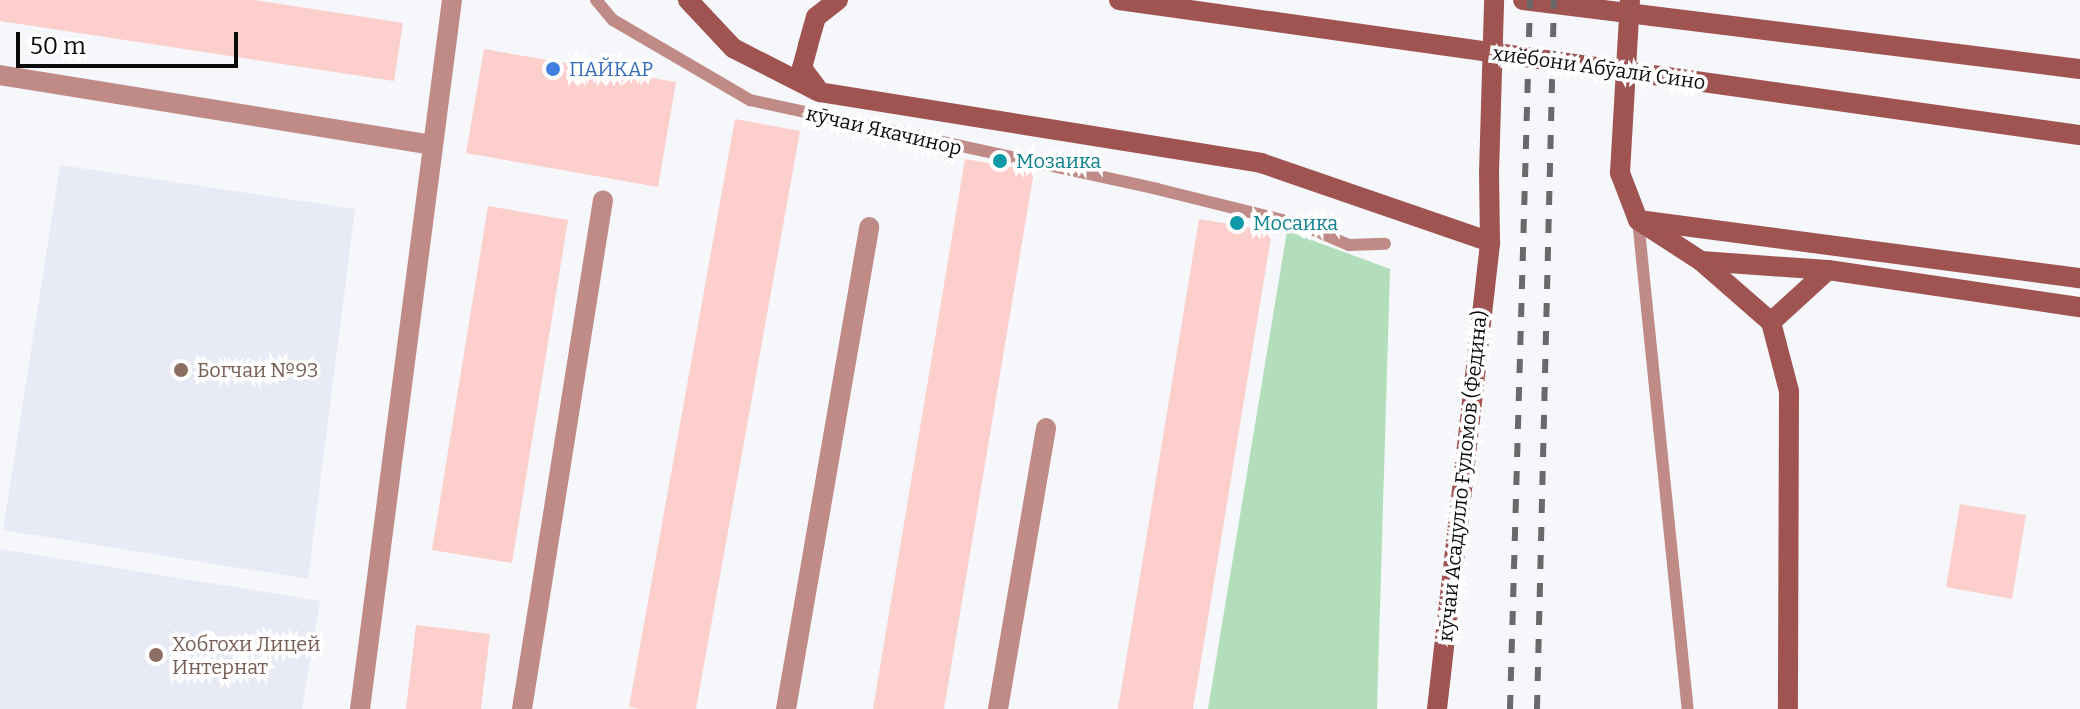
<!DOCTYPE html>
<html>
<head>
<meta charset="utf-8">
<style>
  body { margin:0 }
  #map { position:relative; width:2080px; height:709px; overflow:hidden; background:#f6f7fa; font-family:Bitter,serif }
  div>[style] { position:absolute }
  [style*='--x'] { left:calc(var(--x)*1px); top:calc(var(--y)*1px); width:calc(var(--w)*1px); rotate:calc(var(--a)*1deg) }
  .built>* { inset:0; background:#e8ebf5 }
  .green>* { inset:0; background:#b2debb }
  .building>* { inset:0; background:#fdcfcc }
  .lane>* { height:12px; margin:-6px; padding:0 6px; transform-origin:6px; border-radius:6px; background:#c08a87 }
  .street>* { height:20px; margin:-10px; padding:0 10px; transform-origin:10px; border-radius:10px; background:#c08a87 }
  .secondary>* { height:20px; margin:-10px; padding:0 10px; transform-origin:10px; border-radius:10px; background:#a05452 }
  .rail>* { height:6px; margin-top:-3px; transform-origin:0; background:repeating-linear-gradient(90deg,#69696b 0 14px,transparent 0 28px) }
  .secondary-bridge>* { height:20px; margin:-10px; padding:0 10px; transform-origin:10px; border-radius:10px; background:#a05452 }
  .dots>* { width:22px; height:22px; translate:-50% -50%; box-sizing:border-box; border:4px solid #fff; border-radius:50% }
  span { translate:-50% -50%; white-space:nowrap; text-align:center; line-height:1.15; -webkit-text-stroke:7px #fff; paint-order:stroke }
  .street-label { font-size:20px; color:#0b0b0c }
  .shop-label { font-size:20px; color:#366cbe }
  .left { translate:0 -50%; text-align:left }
  .culture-label { font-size:20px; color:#0d838f }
  .education-label { font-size:20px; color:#785e54 }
  .scale { position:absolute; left:16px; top:32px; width:222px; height:36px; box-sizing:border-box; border:4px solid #0b0b0c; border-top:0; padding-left:10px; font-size:24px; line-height:28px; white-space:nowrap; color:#0b0b0c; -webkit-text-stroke:6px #fff; paint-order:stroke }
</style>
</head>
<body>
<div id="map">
  <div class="built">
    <i style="clip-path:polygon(60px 165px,355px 209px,308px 579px,3px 530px)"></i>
    <i style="clip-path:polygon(0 549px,320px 601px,302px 709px,0 709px)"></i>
  </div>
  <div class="green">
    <i style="clip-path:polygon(1287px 231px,1390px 269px,1377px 709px,1208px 709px)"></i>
  </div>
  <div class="building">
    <i style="clip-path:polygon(0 0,255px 0,403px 23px,394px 81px,0 21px)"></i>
    <i style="clip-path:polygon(484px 49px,676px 82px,658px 187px,466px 153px)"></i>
    <i style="clip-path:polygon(735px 119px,800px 131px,696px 709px,640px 709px,629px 707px)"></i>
    <i style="clip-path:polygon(965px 159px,1034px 171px,944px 709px,873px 709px)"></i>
    <i style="clip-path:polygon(488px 206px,568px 220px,512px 563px,432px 550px)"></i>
    <i style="clip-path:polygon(1199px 219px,1272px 231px,1193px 709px,1118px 709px)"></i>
    <i style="clip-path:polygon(1960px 504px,2026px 515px,2012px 599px,1946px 587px)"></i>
    <i style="clip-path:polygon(416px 625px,490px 634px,481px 709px,406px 709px)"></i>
  </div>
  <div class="lane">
    <i style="--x:596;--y:0;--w:26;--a:50"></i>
    <i style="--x:613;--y:20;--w:159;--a:30.3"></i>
    <i style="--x:750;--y:100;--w:417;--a:12.3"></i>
    <i style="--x:1157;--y:189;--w:149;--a:13.9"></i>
    <i style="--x:1302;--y:225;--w:51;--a:23.1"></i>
    <i style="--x:1349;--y:245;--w:36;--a:-2"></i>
    <i style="--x:1638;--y:220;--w:492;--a:84.2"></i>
  </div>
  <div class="street">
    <i style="--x:0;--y:75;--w:436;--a:9.2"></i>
    <i style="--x:360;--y:709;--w:715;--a:-82.61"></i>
    <i style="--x:522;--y:709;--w:515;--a:-80.96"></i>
    <i style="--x:786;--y:709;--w:489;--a:-80.2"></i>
    <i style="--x:998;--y:709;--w:285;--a:-80.3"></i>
  </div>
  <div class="secondary">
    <i style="--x:688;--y:0;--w:66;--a:46.8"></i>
    <i style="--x:733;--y:48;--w:97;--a:27.1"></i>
    <i style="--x:819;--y:92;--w:448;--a:9.1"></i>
    <i style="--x:1261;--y:163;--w:242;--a:19"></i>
    <i style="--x:1119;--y:0;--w:970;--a:8"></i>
    <i style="--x:1523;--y:0;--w:561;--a:7.06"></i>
    <i style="--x:817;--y:88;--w:25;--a:-127"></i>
    <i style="--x:802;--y:68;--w:24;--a:-75"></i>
    <i style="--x:808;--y:45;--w:29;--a:-74"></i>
    <i style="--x:816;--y:17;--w:28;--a:-38"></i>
    <i style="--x:1620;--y:173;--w:50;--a:69"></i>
    <i style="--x:1638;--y:220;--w:75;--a:33.1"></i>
    <i style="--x:1701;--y:261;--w:127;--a:4.1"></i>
    <i style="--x:1828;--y:270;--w:255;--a:8.4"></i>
    <i style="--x:1638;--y:220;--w:446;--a:7.5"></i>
    <i style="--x:1701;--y:261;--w:93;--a:41.1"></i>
    <i style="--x:1771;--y:322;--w:71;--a:75.4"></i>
    <i style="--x:1789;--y:391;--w:318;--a:90.2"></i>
    <i style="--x:1771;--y:322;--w:77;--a:-42.4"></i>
    <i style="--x:1437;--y:709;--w:470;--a:-83.5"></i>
    <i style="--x:1490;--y:242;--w:69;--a:-90.8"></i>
  </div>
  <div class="rail">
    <i style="--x:1510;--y:709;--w:709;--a:-88.38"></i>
    <i style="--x:1537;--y:709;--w:709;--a:-88.63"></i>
  </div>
  <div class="secondary-bridge">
    <i style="--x:1489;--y:173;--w:173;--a:-88.3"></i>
    <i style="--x:1620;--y:173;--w:173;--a:-86.7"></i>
  </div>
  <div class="dots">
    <i style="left:553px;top:69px;background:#3f7fe0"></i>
    <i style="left:1000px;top:161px;background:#0f9aa8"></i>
    <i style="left:1237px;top:223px;background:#0f9aa8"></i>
    <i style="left:181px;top:370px;background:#8d6e63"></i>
    <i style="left:156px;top:655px;background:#8d6e63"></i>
  </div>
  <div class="street-label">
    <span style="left:1599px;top:68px;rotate:8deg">хиёбони Абӯалӣ Сино</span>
    <span style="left:884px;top:131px;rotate:13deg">кӯчаи Якачинор</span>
    <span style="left:1463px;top:476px;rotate:-84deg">кӯчаи Асадулло Ғуломов (Федина)</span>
  </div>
  <div class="shop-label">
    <span class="left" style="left:569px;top:69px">ПАЙКАР</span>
  </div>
  <div class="culture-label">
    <span class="left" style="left:1016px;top:161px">Мозаика</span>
    <span class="left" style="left:1253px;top:223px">Мосаика</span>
  </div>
  <div class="education-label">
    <span class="left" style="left:197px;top:370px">Богчаи №93</span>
    <span class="left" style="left:172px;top:656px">Хобгохи Лицей<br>Интернат</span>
  </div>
  <div class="scale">50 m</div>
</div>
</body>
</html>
